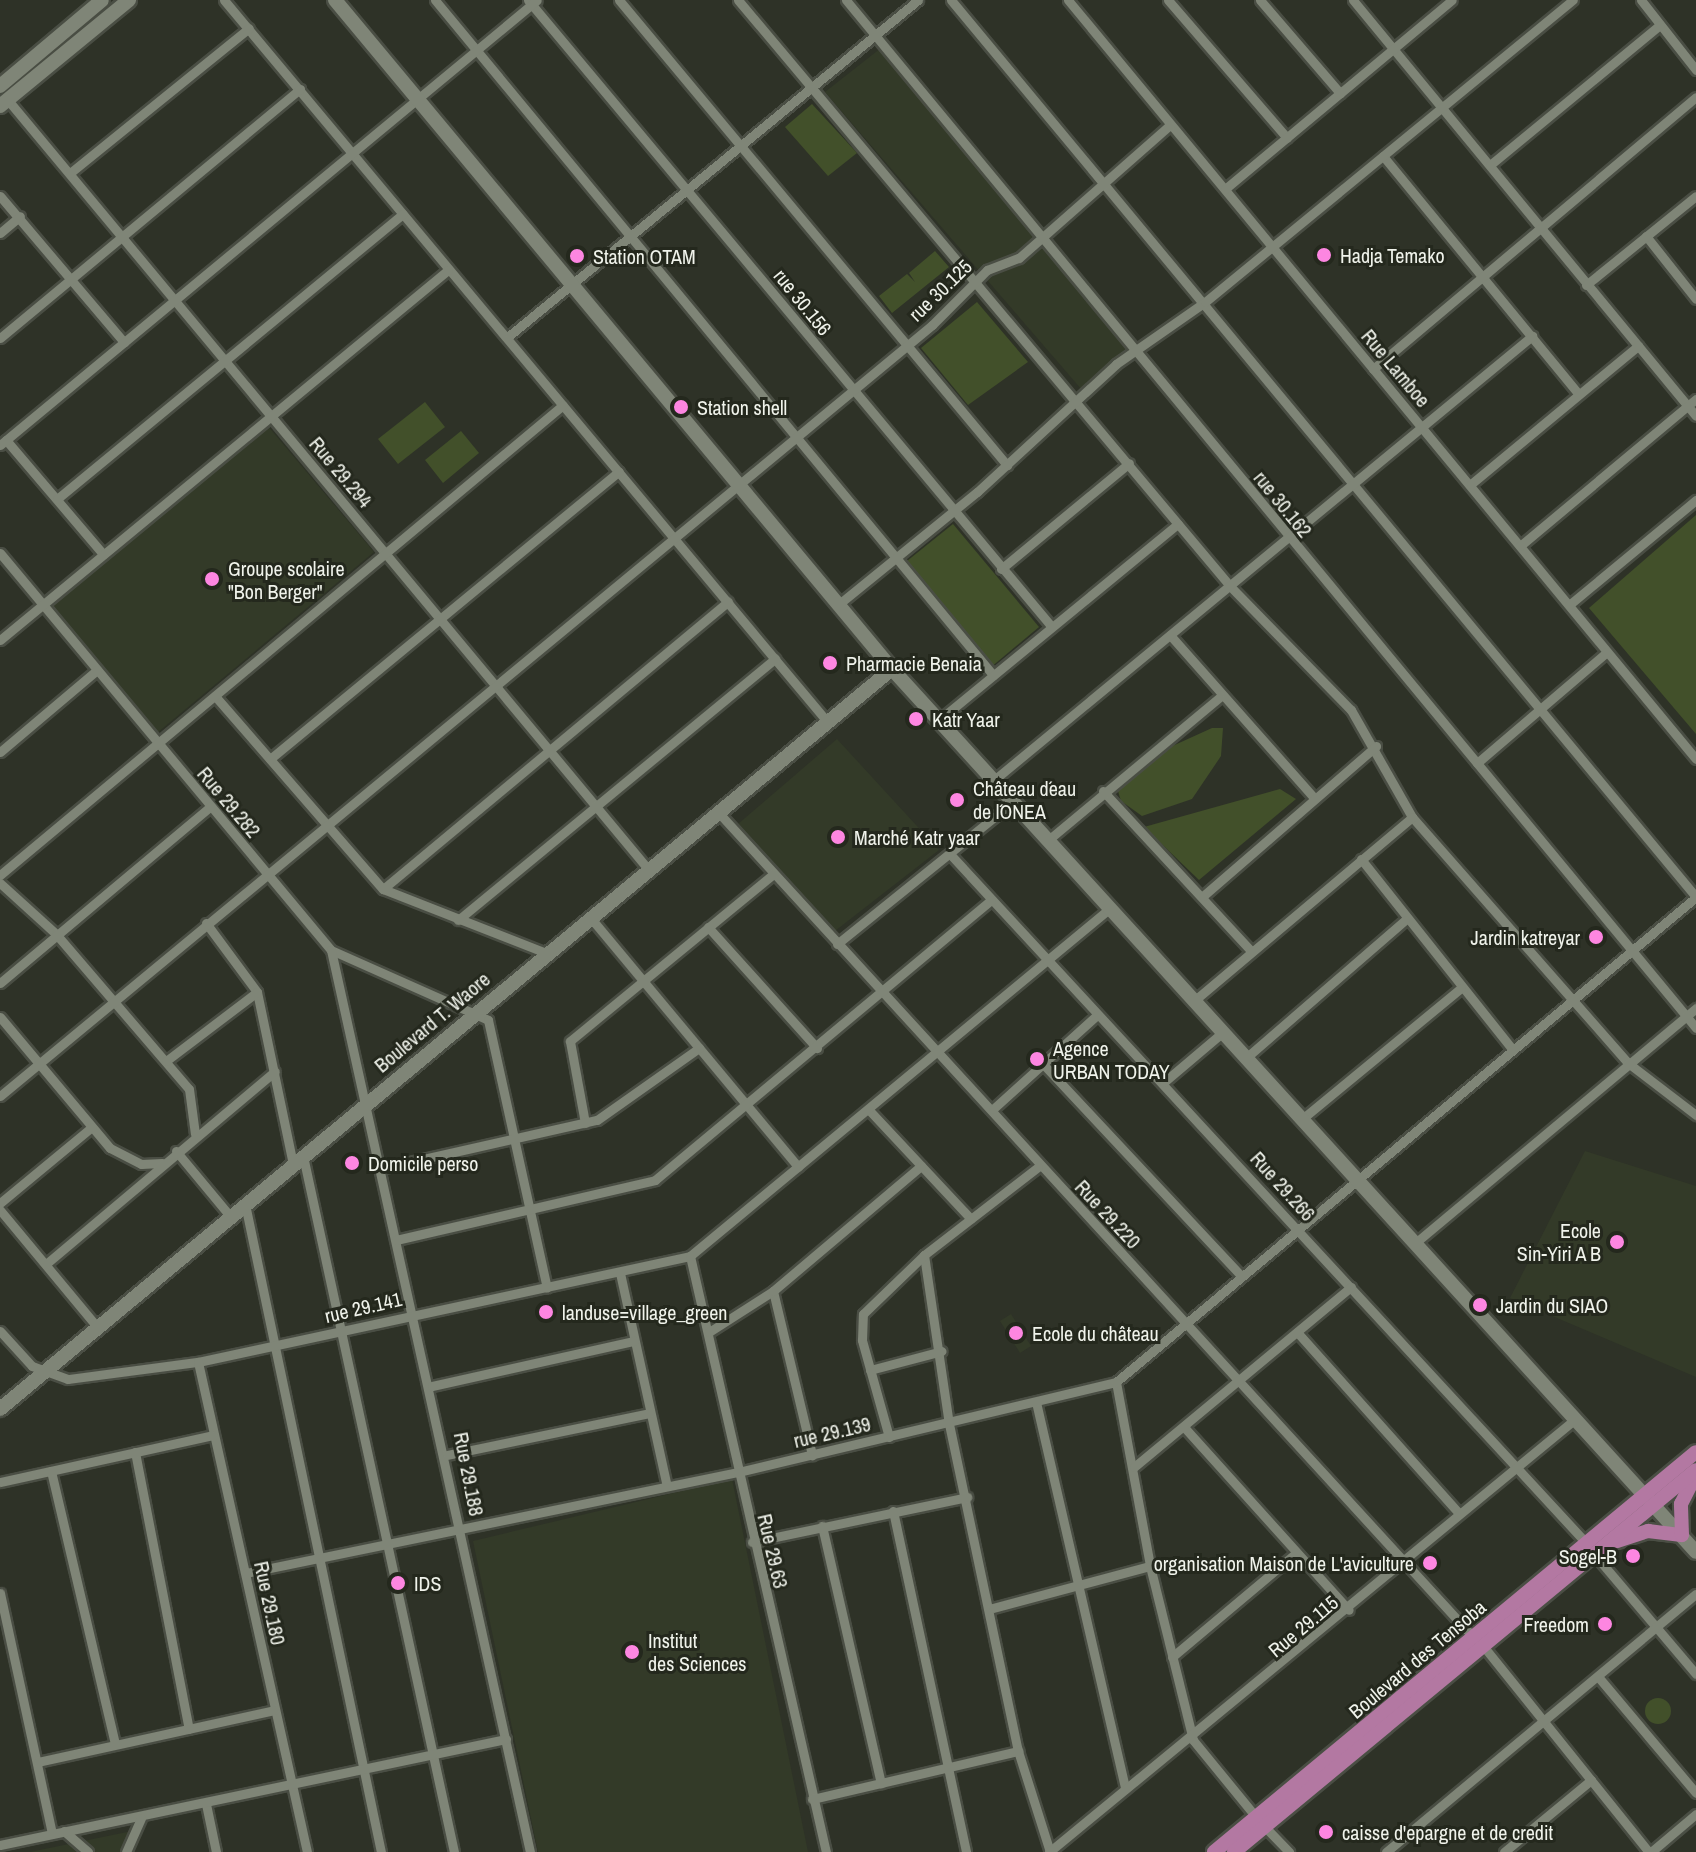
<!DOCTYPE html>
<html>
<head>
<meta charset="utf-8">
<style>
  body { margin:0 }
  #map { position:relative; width:1696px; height:1852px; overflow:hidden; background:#2e3227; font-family:"Archivo Narrow",sans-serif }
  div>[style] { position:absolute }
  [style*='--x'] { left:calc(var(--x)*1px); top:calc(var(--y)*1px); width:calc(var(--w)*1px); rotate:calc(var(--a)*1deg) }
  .built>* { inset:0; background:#333a28 }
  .green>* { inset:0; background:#42502a }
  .round { border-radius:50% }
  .roads { filter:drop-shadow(2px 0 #4a4e44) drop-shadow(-2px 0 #4a4e44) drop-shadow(0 2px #4a4e44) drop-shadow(0 -2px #4a4e44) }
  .street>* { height:9px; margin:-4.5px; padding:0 4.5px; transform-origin:4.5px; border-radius:4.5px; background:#7f8577 }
  .secondary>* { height:14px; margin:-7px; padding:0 7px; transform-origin:7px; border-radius:7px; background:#7f8577 }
  .primary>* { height:14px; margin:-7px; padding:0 7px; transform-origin:7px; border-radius:7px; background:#b378a2 }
  .dots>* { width:22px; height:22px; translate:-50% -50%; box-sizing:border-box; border:4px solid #24281d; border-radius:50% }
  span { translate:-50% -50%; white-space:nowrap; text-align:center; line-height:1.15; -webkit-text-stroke:6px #24281d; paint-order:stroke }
  .poi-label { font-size:20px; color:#f0f3eb }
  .left { translate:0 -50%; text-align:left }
  .right { translate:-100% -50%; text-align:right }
  .street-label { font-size:20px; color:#f0f3eb }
</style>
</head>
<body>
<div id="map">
  <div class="built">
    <i style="clip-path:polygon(881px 48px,1130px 347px,1082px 390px,825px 92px)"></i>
    <i style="clip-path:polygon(267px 425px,374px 552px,157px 733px,50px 606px)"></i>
    <i style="clip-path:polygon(837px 739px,939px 850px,835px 931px,738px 824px)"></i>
    <i style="clip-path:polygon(1585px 1151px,1696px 1186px,1696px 1377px,1510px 1298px)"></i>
    <i style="clip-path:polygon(1011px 1314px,1031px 1346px,1020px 1353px,1000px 1321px)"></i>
    <i style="clip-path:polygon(732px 1479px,808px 1852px,538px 1852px,473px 1541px)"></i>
    <i style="clip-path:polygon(132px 1831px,135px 1852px,30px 1852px)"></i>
  </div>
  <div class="green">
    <i style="clip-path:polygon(812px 104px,857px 153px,828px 176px,785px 127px)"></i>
    <i style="clip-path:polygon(935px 251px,949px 267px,892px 313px,879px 296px,907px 274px,915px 282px,909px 273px)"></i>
    <i style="clip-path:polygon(977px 302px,1028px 362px,968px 405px,921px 348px)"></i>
    <i style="clip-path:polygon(425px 402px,445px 427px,398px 464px,378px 439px)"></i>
    <i style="clip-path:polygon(461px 431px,479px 453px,443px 483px,425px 460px)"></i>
    <i style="clip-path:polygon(1696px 515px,1696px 734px,1589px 608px)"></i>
    <i style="clip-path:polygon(953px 524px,1039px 627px,990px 668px,907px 561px)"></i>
    <i style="clip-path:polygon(1212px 728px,1223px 728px,1221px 756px,1192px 799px,1142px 816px,1121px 801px,1117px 788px,1168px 748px)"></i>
    <i style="clip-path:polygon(1280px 789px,1296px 799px,1199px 880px,1144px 827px)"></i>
    <i class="round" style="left:1645px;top:1698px;width:26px;height:26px"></i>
  </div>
  <div class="roads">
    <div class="street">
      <i style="--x:224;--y:0;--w:937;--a:50.11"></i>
      <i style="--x:435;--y:0;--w:876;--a:50.42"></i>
      <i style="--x:528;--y:0;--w:816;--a:50.12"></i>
      <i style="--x:619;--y:0;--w:606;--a:50.16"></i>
      <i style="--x:738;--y:0;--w:765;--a:49.98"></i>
      <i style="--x:1230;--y:586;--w:173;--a:45.7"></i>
      <i style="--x:1351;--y:710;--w:123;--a:60.3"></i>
      <i style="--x:1412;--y:817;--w:327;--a:48.7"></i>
      <i style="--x:1628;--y:1063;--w:86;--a:37.4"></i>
      <i style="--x:846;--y:0;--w:1334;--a:50.41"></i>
      <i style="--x:951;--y:0;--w:1166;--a:50.29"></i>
      <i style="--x:1068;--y:0;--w:985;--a:50.4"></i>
      <i style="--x:1168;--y:0;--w:182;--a:49.2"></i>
      <i style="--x:1260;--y:0;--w:123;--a:49.3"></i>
      <i style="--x:1353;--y:0;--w:539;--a:50.49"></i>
      <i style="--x:1641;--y:0;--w:89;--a:51.8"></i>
      <i style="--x:7;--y:99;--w:1002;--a:50.22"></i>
      <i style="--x:1383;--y:156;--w:307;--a:50.6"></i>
      <i style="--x:1490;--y:165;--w:220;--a:-39.5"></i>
      <i style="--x:70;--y:173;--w:230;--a:-39"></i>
      <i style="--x:1225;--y:189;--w:295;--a:-39.8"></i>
      <i style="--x:0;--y:196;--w:192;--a:49.7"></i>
      <i style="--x:0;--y:233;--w:26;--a:-40"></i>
      <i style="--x:1646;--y:236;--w:80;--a:51.6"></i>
      <i style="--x:1586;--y:285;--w:141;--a:-39"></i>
      <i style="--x:510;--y:335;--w:528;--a:-39.39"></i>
      <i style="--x:0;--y:338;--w:390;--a:-39.7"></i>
      <i style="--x:1373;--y:369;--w:422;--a:-40.1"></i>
      <i style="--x:6;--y:440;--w:150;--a:49.6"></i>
      <i style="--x:0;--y:445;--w:697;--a:-39.65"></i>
      <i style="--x:1471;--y:484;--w:217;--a:-39.6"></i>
      <i style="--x:57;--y:499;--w:448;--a:-39.5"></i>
      <i style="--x:1520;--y:546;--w:229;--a:-39.9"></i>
      <i style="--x:0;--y:553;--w:517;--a:50.18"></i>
      <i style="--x:331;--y:950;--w:172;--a:24"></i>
      <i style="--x:488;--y:1020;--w:274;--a:77.6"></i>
      <i style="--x:1001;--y:569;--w:166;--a:-39.6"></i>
      <i style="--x:839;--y:604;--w:178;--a:-39.1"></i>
      <i style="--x:977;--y:492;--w:189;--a:-42.6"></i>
      <i style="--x:1116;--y:364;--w:108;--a:-34.9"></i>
      <i style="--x:1205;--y:302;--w:476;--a:-39.4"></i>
      <i style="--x:1569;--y:605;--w:165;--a:-39.6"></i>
      <i style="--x:1170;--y:635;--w:217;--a:48.5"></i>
      <i style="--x:0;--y:640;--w:581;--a:-39.55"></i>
      <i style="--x:215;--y:696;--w:256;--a:49"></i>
      <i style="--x:383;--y:889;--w:175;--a:21.4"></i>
      <i style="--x:939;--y:720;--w:309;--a:-39.4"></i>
      <i style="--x:0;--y:752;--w:127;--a:-40.2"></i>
      <i style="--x:270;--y:759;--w:452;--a:-39.5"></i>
      <i style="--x:1477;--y:763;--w:171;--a:-40.5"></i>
      <i style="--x:994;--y:780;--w:698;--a:-39.53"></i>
      <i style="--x:1103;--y:791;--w:217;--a:47.2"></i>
      <i style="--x:718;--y:812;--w:1120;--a:47.53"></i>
      <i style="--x:1047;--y:841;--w:225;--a:-39.8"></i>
      <i style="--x:950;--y:854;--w:940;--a:47.28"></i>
      <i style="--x:1361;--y:859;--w:243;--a:51.5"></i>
      <i style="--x:0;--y:875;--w:733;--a:-39.86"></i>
      <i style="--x:0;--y:883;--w:76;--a:42.3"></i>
      <i style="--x:56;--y:934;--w:204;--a:49.4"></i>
      <i style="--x:189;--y:1089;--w:45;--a:82.4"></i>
      <i style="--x:383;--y:889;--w:449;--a:-39.8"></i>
      <i style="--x:1203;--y:896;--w:229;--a:-40.9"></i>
      <i style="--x:590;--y:917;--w:325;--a:50.2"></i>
      <i style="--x:458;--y:920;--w:411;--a:-39.5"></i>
      <i style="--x:206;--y:923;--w:86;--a:53.5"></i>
      <i style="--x:257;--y:992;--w:176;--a:78.2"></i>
      <i style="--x:708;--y:927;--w:163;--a:48"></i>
      <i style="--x:837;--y:944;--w:226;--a:-38.9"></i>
      <i style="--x:331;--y:950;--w:924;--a:77.56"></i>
      <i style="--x:0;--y:983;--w:274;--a:-40"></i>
      <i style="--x:1195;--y:1000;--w:284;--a:-40.1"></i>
      <i style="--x:0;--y:1017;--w:171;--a:50"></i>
      <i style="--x:110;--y:1148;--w:35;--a:27"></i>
      <i style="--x:141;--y:1164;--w:21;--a:-3"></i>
      <i style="--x:1247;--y:1057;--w:209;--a:-40.9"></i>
      <i style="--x:166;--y:1061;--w:114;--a:-37.2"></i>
      <i style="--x:1043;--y:1064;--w:291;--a:46.9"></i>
      <i style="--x:1164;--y:1082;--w:77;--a:-40.3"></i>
      <i style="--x:0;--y:1096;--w:1210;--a:-39.6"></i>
      <i style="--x:932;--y:325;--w:78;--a:-45"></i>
      <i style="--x:987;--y:270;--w:34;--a:-21"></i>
      <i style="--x:1019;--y:258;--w:201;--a:-41.4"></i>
      <i style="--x:993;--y:1109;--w:140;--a:-42.1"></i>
      <i style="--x:869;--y:1110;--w:149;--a:46.9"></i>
      <i style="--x:1302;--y:1119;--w:206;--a:-39.5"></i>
      <i style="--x:585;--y:1123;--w:83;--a:-100.4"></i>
      <i style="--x:570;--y:1041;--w:263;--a:-39.4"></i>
      <i style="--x:176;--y:1151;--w:85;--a:50.3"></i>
      <i style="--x:303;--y:1156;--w:712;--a:77.76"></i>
      <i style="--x:1038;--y:1167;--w:144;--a:142.3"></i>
      <i style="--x:924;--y:1255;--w:171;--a:81.6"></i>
      <i style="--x:949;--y:1424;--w:334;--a:78.1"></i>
      <i style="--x:1018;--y:1751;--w:106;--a:72.4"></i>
      <i style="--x:379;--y:1169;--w:223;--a:-12.7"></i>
      <i style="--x:597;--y:1120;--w:125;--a:-35.2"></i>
      <i style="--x:0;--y:1203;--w:119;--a:-39.6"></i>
      <i style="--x:245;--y:1204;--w:662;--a:78.15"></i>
      <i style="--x:0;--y:1210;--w:152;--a:50.3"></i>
      <i style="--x:396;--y:1240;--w:266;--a:-13"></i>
      <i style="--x:655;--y:1180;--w:437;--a:-39.8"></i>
      <i style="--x:1414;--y:1244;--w:368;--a:-39.9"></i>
      <i style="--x:690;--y:1256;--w:611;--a:77.15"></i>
      <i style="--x:46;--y:1264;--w:299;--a:-40.1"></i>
      <i style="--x:620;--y:1273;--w:215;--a:77.6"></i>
      <i style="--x:773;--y:1291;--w:169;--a:76.6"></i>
      <i style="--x:0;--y:1331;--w:47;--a:47.6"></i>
      <i style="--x:32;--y:1366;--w:38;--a:20"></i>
      <i style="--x:68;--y:1379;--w:131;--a:-7.5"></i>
      <i style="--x:198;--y:1362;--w:503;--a:-12.16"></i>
      <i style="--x:690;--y:1256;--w:544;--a:-39.63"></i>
      <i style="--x:709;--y:1332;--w:76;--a:-32.6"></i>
      <i style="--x:773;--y:1291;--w:194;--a:-40.2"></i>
      <i style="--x:1297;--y:1332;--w:243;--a:48.2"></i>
      <i style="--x:198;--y:1362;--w:502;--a:77.46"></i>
      <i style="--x:870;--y:1370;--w:74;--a:-14.8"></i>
      <i style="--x:1116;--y:1382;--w:187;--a:79.5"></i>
      <i style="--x:1150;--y:1566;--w:179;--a:76.1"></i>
      <i style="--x:1193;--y:1740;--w:99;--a:50.7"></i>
      <i style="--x:432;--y:1386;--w:207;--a:-12.6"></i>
      <i style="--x:1036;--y:1402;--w:397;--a:77"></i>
      <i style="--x:1184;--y:1427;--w:246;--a:48"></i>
      <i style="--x:889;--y:1437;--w:101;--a:-105.6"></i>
      <i style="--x:862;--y:1340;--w:26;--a:-88"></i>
      <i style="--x:863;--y:1314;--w:85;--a:-44"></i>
      <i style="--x:135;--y:1452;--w:282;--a:79"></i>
      <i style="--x:447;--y:1455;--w:207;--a:-11.7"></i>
      <i style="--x:1134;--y:1467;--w:282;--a:-39.7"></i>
      <i style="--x:51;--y:1471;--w:280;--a:76.8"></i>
      <i style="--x:0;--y:1482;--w:218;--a:-12.4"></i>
      <i style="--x:893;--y:1511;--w:349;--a:77.9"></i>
      <i style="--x:822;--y:1526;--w:264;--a:77.1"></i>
      <i style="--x:752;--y:1542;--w:220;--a:-11.8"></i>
      <i style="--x:1595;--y:1555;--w:156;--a:49.7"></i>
      <i style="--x:246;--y:1573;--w:502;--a:-11.6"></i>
      <i style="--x:738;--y:1472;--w:389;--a:-13.4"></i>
      <i style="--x:1116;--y:1382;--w:756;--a:-39.9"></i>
      <i style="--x:0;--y:1593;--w:246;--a:77.8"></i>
      <i style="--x:993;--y:1608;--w:163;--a:-15"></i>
      <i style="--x:1484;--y:1647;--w:263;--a:51.2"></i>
      <i style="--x:1172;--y:1657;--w:162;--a:-40"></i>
      <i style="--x:1600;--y:1679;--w:149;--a:49.9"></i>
      <i style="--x:38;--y:1762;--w:242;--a:-12.4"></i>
      <i style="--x:812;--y:1799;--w:212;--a:-13.1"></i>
      <i style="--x:206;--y:1804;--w:49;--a:78.2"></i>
      <i style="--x:1265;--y:1827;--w:35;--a:46"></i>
      <i style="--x:64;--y:1831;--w:32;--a:41"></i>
      <i style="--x:0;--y:1845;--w:517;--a:-11.83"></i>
      <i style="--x:126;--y:1852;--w:37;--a:-66"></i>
      <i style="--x:1049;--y:1852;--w:680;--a:-39.45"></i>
      <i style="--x:1386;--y:1852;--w:403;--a:-39.8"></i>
      <i style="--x:1504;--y:1852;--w:113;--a:-39.6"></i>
      <i style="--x:1651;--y:1852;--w:59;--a:-40.2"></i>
    </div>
    <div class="secondary">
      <i style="--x:335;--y:0;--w:871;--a:50.22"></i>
      <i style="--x:892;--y:669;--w:1194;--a:47.68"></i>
      <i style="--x:0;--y:86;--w:133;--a:-40.1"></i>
      <i style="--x:0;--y:106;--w:167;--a:-39.4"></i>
      <i style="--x:0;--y:1409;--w:1159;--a:-39.68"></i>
    </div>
    <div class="primary">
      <i style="--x:1617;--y:1541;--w:33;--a:-18"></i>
      <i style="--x:1648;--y:1531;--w:34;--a:7"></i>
      <i style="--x:1682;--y:1535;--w:31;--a:-92"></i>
      <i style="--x:1681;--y:1504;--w:33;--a:-63"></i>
      <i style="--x:1214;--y:1852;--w:626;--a:-39.69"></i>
      <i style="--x:1234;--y:1852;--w:599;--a:-39.59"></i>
    </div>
  </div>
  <div class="dots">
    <i style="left:1324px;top:255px;background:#fd86e1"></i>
    <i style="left:577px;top:256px;background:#fd86e1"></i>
    <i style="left:681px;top:407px;background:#fd86e1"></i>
    <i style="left:212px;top:579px;background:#fd86e1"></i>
    <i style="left:830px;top:663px;background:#fd86e1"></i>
    <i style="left:916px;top:719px;background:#fd86e1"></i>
    <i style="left:957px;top:800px;background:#fd86e1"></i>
    <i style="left:838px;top:837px;background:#fd86e1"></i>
    <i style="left:1596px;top:937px;background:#fd86e1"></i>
    <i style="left:1037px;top:1059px;background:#fd86e1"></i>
    <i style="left:352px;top:1163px;background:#fd86e1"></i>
    <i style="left:1617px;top:1242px;background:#fd86e1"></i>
    <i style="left:1480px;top:1305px;background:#fd86e1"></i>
    <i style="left:546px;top:1312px;background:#fd86e1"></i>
    <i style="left:1016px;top:1333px;background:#fd86e1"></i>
    <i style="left:1633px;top:1556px;background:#fd86e1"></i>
    <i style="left:1430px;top:1563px;background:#fd86e1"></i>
    <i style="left:398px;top:1583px;background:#fd86e1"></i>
    <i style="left:1605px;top:1624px;background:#fd86e1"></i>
    <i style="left:632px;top:1652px;background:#fd86e1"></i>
    <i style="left:1326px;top:1832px;background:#fd86e1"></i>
  </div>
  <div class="poi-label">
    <span class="left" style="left:1340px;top:255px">Hadja Temako</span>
    <span class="left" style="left:593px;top:256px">Station OTAM</span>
    <span class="left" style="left:697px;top:407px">Station shell</span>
    <span class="left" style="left:228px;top:580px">Groupe scolaire<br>"Bon Berger"</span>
    <span class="left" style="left:846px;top:663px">Pharmacie Benaia</span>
    <span class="left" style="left:932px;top:719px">Katr Yaar</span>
    <span class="left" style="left:973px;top:800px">Château d´eau<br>de l´ONEA</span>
    <span class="left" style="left:854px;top:837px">Marché Katr yaar</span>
    <span class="right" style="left:1580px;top:937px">Jardin katreyar</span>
    <span class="left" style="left:1053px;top:1060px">Agence<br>URBAN TODAY</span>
    <span class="left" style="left:368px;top:1163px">Domicile perso</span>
    <span class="right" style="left:1601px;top:1242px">Ecole<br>Sin-Yiri A B</span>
    <span class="left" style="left:1496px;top:1305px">Jardin du SIAO</span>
    <span class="left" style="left:562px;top:1312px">landuse=village_green</span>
    <span class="left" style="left:1032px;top:1333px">Ecole du château</span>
    <span class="right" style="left:1617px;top:1556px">Sogel-B</span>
    <span class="right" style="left:1414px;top:1563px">organisation Maison de L'aviculture</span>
    <span class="left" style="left:414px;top:1583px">IDS</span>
    <span class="right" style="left:1589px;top:1624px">Freedom</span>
    <span class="left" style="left:648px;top:1652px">Institut<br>des Sciences</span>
    <span class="left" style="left:1342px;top:1832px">caisse d'epargne et de credit</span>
  </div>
  <div class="street-label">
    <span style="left:940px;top:290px;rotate:-44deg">rue 30.125</span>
    <span style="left:803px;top:302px;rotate:51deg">rue 30.156</span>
    <span style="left:1396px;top:368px;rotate:50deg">Rue Lamboe</span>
    <span style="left:341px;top:472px;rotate:50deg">Rue 29.294</span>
    <span style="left:1283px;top:504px;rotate:51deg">rue 30.162</span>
    <span style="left:229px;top:802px;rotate:50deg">Rue 29.282</span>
    <span style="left:432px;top:1022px;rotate:-40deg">Boulevard T. Waore</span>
    <span style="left:1283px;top:1186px;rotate:48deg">Rue 29.266</span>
    <span style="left:1108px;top:1214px;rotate:47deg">Rue 29.220</span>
    <span style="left:363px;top:1307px;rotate:-13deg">rue 29.141</span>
    <span style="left:832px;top:1432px;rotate:-13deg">rue 29.139</span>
    <span style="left:469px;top:1474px;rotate:79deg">Rue 29.188</span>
    <span style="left:773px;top:1551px;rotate:77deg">Rue 29.63</span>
    <span style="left:270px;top:1603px;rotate:78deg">Rue 29.180</span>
    <span style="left:1303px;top:1626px;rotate:-40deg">Rue 29.115</span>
    <span style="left:1417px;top:1659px;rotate:-40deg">Boulevard des Tensoba</span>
  </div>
</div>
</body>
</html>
